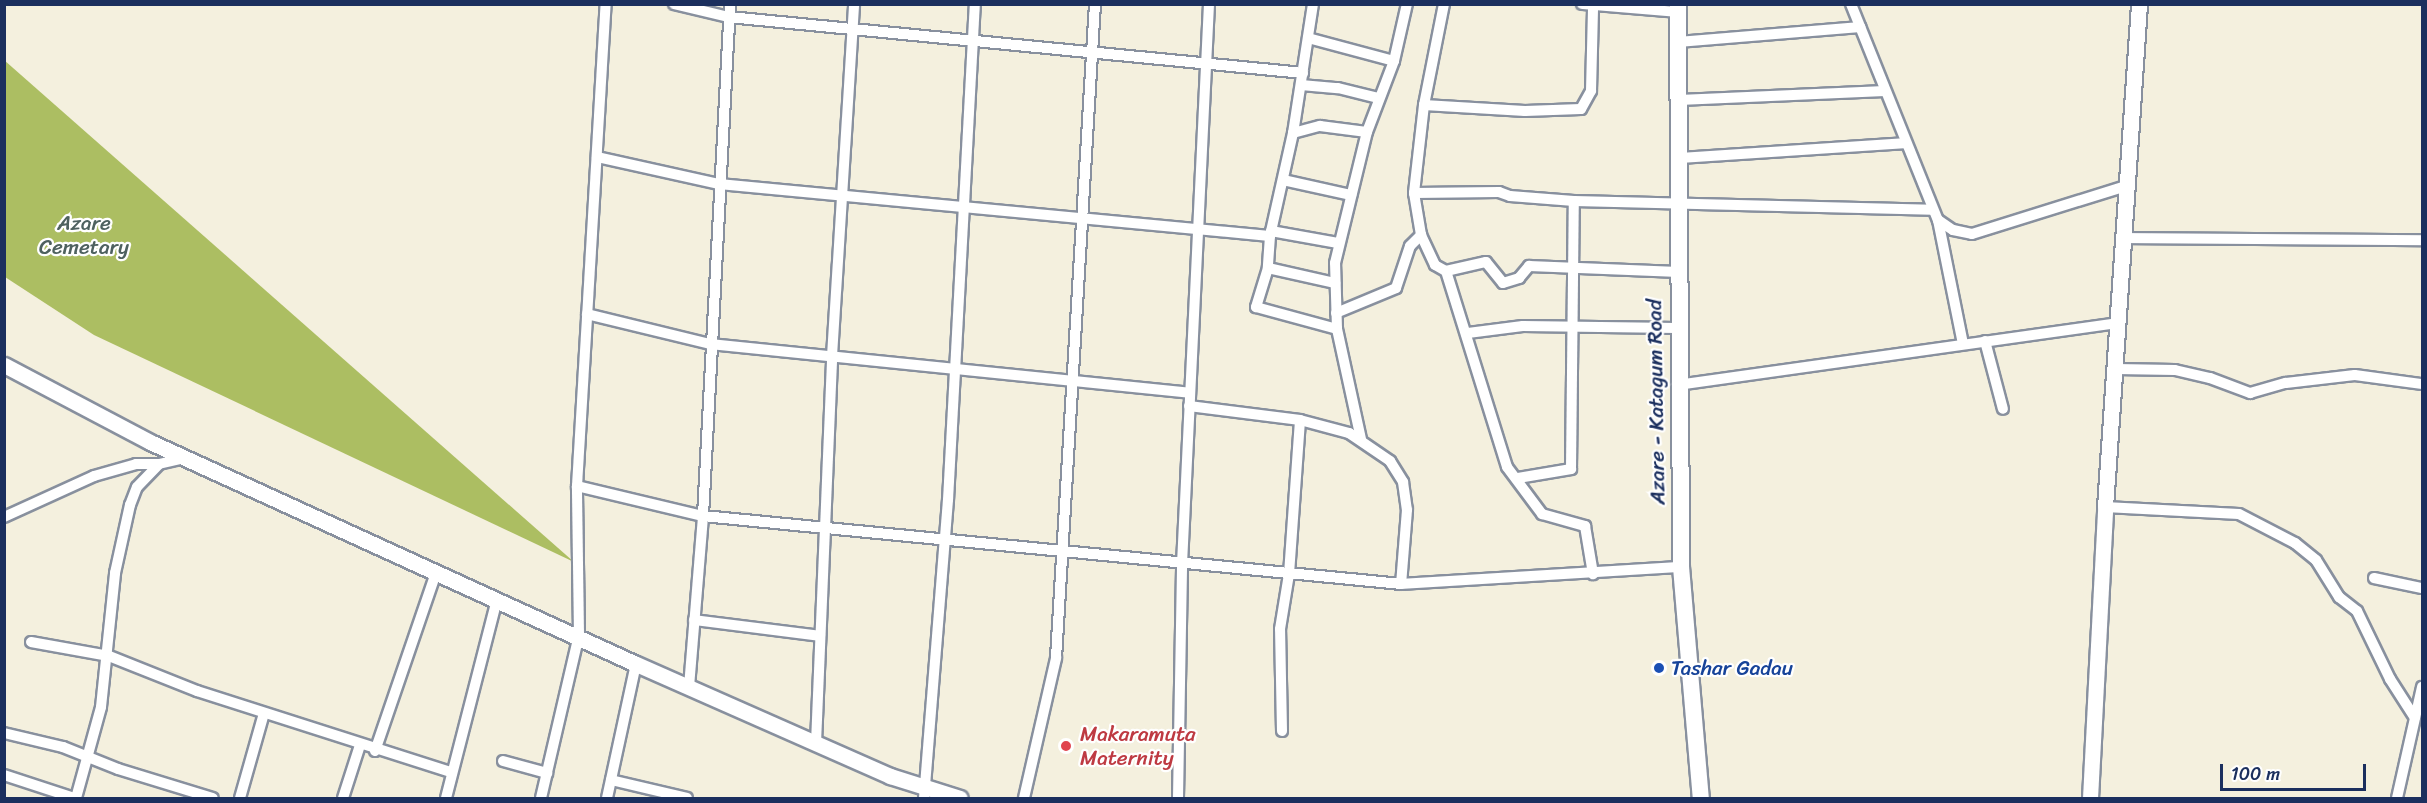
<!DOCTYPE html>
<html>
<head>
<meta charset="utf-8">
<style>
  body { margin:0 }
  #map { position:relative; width:2427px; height:803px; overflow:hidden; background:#f4f0de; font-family:Sriracha,sans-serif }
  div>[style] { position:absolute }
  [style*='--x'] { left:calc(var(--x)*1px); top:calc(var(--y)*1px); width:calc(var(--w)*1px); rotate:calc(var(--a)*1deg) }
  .green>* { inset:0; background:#acbe62 }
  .roads { filter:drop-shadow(2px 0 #88909e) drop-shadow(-2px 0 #88909e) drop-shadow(0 2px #88909e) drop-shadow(0 -2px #88909e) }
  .street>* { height:10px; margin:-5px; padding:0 5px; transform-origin:5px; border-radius:5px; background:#fff }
  .secondary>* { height:15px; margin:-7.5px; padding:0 7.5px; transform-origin:7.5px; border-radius:7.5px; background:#fff }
  .primary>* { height:16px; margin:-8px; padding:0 8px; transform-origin:8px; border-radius:8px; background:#fff }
  .dots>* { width:16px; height:16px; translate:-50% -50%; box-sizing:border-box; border:3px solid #fff; border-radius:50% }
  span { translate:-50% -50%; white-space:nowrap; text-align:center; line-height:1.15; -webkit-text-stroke:4.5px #fff; paint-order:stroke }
  .park-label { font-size:21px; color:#4e615f }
  .street-label { font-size:21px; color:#1b2f5e }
  .transit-label { font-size:21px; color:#164399 }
  .left { translate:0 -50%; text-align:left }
  .health-label { font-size:21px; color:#be3a42 }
  .frame { position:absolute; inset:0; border:6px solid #1b2f5e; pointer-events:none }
  .scale { position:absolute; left:2220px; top:764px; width:146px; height:27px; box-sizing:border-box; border:3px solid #1b2f5e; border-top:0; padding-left:8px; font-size:18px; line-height:21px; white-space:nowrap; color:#1b2f5e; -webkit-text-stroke:4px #fff; paint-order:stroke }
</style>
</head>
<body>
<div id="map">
  <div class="green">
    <i style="clip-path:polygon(4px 60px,574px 562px,94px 335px,5px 277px)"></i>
  </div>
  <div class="roads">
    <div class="street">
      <i style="--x:674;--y:4;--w:57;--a:13.3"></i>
      <i style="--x:729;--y:17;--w:577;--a:5.57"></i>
      <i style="--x:1313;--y:4;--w:131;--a:98.8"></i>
      <i style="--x:1293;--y:133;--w:106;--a:102.6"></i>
      <i style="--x:1270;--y:236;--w:32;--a:94"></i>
      <i style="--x:1268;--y:268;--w:69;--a:12.6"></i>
      <i style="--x:1444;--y:4;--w:103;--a:101.2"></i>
      <i style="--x:1424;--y:105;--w:89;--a:96.5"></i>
      <i style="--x:1414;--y:193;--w:43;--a:80.5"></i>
      <i style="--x:1421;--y:235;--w:33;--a:65"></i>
      <i style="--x:1435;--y:265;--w:13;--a:29"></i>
      <i style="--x:1446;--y:271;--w:41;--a:-12.7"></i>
      <i style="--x:1486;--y:262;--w:27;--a:51"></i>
      <i style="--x:1503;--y:283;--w:17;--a:-17"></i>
      <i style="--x:1519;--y:278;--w:16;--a:-50"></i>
      <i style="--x:1529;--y:266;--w:150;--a:2.3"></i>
      <i style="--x:1582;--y:4;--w:95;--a:4.8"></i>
      <i style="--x:1851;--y:4;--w:233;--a:68.1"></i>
      <i style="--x:1938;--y:220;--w:126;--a:78.6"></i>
      <i style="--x:1308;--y:38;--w:89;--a:15"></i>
      <i style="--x:1678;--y:42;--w:183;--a:-4.7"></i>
      <i style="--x:1301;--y:85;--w:37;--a:5"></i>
      <i style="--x:1338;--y:88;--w:41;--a:14"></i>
      <i style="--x:1679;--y:100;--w:206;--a:-2.5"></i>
      <i style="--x:1424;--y:105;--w:101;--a:3.4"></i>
      <i style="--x:1525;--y:111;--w:56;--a:-2"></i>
      <i style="--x:1581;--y:109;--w:21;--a:-61"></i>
      <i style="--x:1591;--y:91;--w:83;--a:-88.6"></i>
      <i style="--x:1293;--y:133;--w:28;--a:-15"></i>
      <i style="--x:1320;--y:126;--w:47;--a:7.3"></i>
      <i style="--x:597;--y:157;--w:125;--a:12.5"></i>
      <i style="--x:719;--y:184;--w:553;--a:5.39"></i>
      <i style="--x:1680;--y:158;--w:224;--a:-3.8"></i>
      <i style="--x:1283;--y:180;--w:70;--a:12.4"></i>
      <i style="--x:1414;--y:193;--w:85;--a:-0.7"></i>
      <i style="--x:1499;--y:192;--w:12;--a:20"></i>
      <i style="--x:1510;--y:196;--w:64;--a:4.5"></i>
      <i style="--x:1574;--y:201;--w:358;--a:1.4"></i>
      <i style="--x:1938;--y:220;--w:18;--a:34"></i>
      <i style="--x:1953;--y:230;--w:19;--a:12"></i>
      <i style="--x:1972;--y:234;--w:161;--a:-17.3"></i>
      <i style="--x:1271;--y:231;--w:68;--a:10.2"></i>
      <i style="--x:2122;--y:238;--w:300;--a:0.4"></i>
      <i style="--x:1268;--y:268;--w:41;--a:107.1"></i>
      <i style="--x:1256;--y:307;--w:84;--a:15.2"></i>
      <i style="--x:1446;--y:271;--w:205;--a:72.7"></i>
      <i style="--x:1507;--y:467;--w:59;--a:53.3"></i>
      <i style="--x:1542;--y:514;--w:45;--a:15.6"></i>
      <i style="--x:1585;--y:526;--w:49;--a:80.5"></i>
      <i style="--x:1336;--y:313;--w:65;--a:-22.6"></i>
      <i style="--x:1396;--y:288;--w:44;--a:-71.6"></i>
      <i style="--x:1410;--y:246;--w:16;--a:-45"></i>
      <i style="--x:587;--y:314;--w:127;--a:13.7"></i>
      <i style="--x:710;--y:344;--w:482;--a:5.8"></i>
      <i style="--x:1468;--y:333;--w:55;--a:-7.3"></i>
      <i style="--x:1523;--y:326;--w:154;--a:0.7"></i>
      <i style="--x:1985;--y:341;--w:70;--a:75.2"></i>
      <i style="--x:2116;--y:369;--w:59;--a:1"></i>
      <i style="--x:2175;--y:370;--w:36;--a:13"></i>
      <i style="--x:2210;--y:378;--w:43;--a:20.6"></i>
      <i style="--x:2250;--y:393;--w:37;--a:-16"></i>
      <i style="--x:2286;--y:383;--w:69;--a:-6.6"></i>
      <i style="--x:2355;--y:375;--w:68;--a:7.7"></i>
      <i style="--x:1677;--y:385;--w:443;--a:-8"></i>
      <i style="--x:1189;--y:406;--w:112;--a:7.2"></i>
      <i style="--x:1300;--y:420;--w:51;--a:14.9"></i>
      <i style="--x:1349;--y:433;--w:50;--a:34.3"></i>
      <i style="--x:1390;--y:461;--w:25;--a:58"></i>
      <i style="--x:1403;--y:482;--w:28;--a:82"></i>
      <i style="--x:1407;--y:510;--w:74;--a:94.6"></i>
      <i style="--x:1361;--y:439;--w:113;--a:-102.3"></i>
      <i style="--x:1337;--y:329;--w:66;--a:-91.7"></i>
      <i style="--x:1335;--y:263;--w:135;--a:-76.3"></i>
      <i style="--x:1367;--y:132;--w:76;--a:-69.2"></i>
      <i style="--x:1394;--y:61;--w:58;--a:-77.2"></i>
      <i style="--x:1518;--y:478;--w:54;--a:-9.6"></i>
      <i style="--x:1571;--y:469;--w:268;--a:-89.4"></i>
      <i style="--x:577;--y:486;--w:130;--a:13.4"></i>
      <i style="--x:703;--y:516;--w:701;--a:5.56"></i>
      <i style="--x:1401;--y:584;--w:281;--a:-3.5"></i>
      <i style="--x:2105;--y:507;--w:134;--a:3"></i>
      <i style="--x:2239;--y:514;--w:63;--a:27.4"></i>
      <i style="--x:2295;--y:543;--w:27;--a:39"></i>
      <i style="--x:2316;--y:560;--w:44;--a:58.1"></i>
      <i style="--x:2339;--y:597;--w:23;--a:38"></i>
      <i style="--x:2357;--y:611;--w:76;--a:64.1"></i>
      <i style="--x:2390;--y:679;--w:46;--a:57.3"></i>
      <i style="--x:4;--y:517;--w:99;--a:-24.5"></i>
      <i style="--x:94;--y:476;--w:44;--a:-15.9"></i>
      <i style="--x:136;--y:464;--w:23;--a:0"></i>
      <i style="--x:2374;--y:578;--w:49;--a:11.8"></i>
      <i style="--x:694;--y:620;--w:127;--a:7.2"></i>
      <i style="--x:31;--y:642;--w:79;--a:10.2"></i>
      <i style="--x:109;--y:656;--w:95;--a:21.7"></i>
      <i style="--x:197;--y:691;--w:267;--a:17.7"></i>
      <i style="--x:689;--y:687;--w:172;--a:-85.3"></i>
      <i style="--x:703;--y:516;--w:513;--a:-86.98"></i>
      <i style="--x:1282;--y:731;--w:102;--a:-91.1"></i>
      <i style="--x:1280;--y:629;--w:56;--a:-80.7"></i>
      <i style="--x:1289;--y:574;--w:154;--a:-85.9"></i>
      <i style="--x:4;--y:733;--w:61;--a:13.3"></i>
      <i style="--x:63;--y:747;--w:59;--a:21.8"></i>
      <i style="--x:118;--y:769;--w:99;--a:17"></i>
      <i style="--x:816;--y:743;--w:387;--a:-87.6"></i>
      <i style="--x:832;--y:356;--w:353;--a:-86.4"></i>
      <i style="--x:375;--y:751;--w:188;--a:-71.1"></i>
      <i style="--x:503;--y:761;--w:46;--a:15.3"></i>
      <i style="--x:4;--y:775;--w:74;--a:18.2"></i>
      <i style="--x:611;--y:780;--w:78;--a:13.3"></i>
      <i style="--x:76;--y:798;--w:94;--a:-74.6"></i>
      <i style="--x:101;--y:707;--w:135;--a:-84"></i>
      <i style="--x:115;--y:573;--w:70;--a:-77.6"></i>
      <i style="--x:130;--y:505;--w:19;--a:-69"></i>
      <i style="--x:137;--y:487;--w:32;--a:-46"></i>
      <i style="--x:159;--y:464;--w:28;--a:-13"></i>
      <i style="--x:240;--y:798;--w:88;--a:-74.2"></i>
      <i style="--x:343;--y:798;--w:56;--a:-72.2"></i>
      <i style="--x:446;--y:798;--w:205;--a:-75.6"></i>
      <i style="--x:541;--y:798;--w:167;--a:-76.9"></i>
      <i style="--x:579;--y:635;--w:149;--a:-90.8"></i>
      <i style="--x:577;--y:486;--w:483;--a:-86.6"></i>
      <i style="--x:607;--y:798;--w:137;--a:-77.8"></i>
      <i style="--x:924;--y:798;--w:299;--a:-85.4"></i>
      <i style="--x:948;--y:500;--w:497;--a:-86.9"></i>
      <i style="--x:1024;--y:798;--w:144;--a:-77.1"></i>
      <i style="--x:1056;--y:658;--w:655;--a:-86.59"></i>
      <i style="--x:1178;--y:798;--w:234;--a:-89"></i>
      <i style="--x:1182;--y:564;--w:561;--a:-87.24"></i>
      <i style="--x:2397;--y:798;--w:114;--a:-77.3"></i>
    </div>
    <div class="secondary">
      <i style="--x:4;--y:365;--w:165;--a:27.8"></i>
      <i style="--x:150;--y:442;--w:534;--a:24.55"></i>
      <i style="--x:636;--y:664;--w:278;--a:23.8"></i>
      <i style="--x:890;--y:776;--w:73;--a:17.4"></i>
      <i style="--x:2090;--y:798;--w:291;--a:-87"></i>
      <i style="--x:2105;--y:507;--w:504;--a:-86.13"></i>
    </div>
    <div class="primary">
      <i style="--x:1678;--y:4;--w:563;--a:89.69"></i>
      <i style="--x:1681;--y:567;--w:232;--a:85.1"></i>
    </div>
  </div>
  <div class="dots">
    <i style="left:1659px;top:668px;background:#1a4fb4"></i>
    <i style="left:1066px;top:746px;background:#e0444e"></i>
  </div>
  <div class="park-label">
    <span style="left:84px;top:235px">Azare<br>Cemetary</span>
  </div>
  <div class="street-label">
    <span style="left:1656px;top:402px;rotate:-91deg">Azare - Katagum Road</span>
  </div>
  <div class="transit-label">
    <span class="left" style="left:1671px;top:668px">Tashar Gadau</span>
  </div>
  <div class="health-label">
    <span class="left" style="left:1080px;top:746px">Makaramuta<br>Maternity</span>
  </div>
  <div class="frame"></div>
  <div class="scale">100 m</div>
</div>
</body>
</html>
